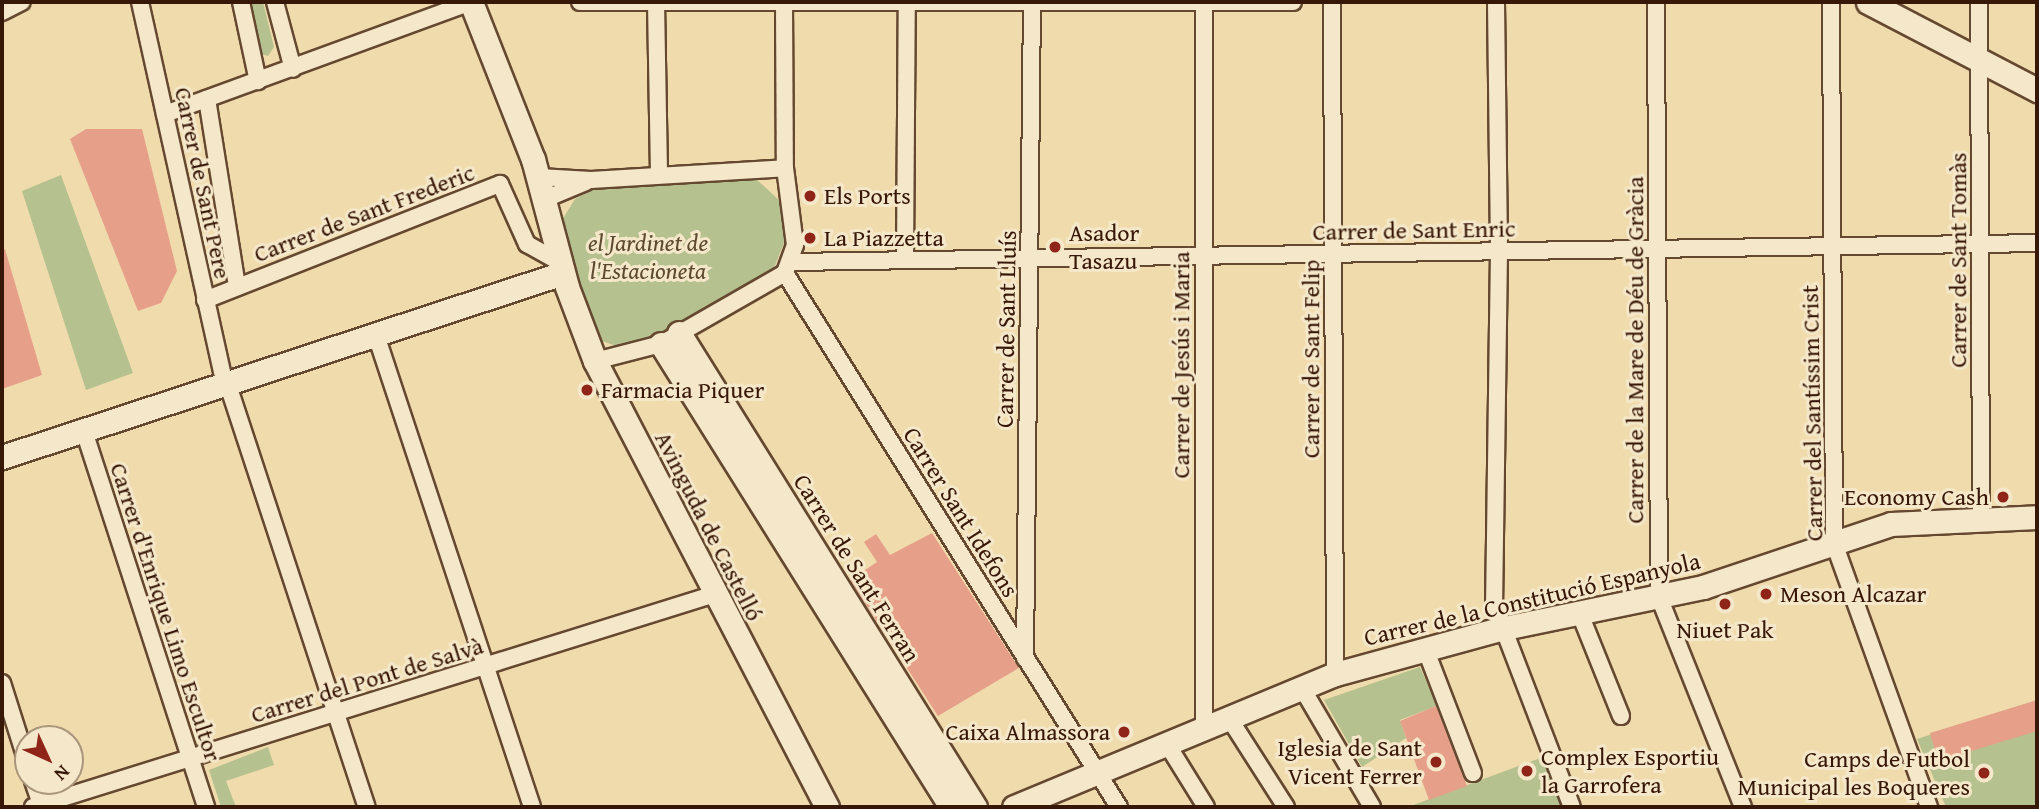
<!DOCTYPE html>
<html>
<head>
<meta charset="utf-8">
<style>
  body { margin:0 }
  #map { position:relative; width:2039px; height:809px; overflow:hidden; background:#f0dbad; font-family:"Gentium Book Plus",serif }
  div>[style] { position:absolute }
  [style*='--x'] { left:calc(var(--x)*1px); top:calc(var(--y)*1px); width:calc(var(--w)*1px); rotate:calc(var(--a)*1deg) }
  .green>* { inset:0; background:#b5c18e }
  .building>* { inset:0; background:#e6a08a }
  .roads { filter:drop-shadow(2px 0 #654830) drop-shadow(-2px 0 #654830) drop-shadow(0 2px #654830) drop-shadow(0 -2px #654830) }
  .street>* { height:16px; margin:-8px; padding:0 8px; transform-origin:8px; border-radius:8px; background:#f5e8ca }
  .secondary>* { height:23px; margin:-11.5px; padding:0 11.5px; transform-origin:11.5px; border-radius:11.5px; background:#f5e8ca }
  .dots>* { width:19px; height:19px; translate:-50% -50%; box-sizing:border-box; border:4px solid #f5e8ca; border-radius:50% }
  span { translate:-50% -50%; white-space:nowrap; text-align:center; line-height:1.15; -webkit-text-stroke:6px #f5e8ca; paint-order:stroke }
  .street-label { font-size:24px; color:#371707 }
  .poi-label { font-size:24px; color:#371707 }
  .left { translate:0 -50%; text-align:left }
  .right { translate:-100% -50%; text-align:right }
  .park-label { font-size:24px; color:#5d4a30; font-style:italic }
  .frame { position:absolute; inset:0; border:4px solid #371707; pointer-events:none }
  .north { position:absolute; left:14px; top:725px; width:70px; height:70px; box-sizing:border-box; background:#f5e8ca; border:2px solid #a9947c; border-radius:50%; rotate:135deg; font-size:19px; font-weight:700; line-height:28px; text-align:center; color:#371707 }
  .north::after { content:''; display:block; margin:auto; width:24px; height:32px; background:#8f2418; clip-path:polygon(50% 0,100% 100%,50% 72%,0 100%) }
</style>
</head>
<body>
<div id="map">
  <div class="green">
    <i style="clip-path:polygon(248px 2px,263px 2px,274px 47px,268px 56px,258px 53px)"></i>
    <i style="clip-path:polygon(61px 175px,133px 373px,86px 390px,22px 191px)"></i>
    <i style="clip-path:polygon(753px 176px,780px 201px,787px 235px,774px 268px,654px 340px,622px 348px,602px 341px,591px 326px,564px 241px,562px 220px,575px 199px,605px 184px)"></i>
    <i style="clip-path:polygon(1420px 667px,1437px 706px,1400px 720px,1406px 738px,1362px 767px,1324px 700px)"></i>
    <i style="clip-path:polygon(2037px 700px,2037px 807px,1946px 807px,1917px 739px)"></i>
    <i style="clip-path:polygon(268px 747px,274px 765px,226px 781px,236px 807px,221px 807px,209px 770px)"></i>
    <i style="clip-path:polygon(1543px 757px,1562px 807px,1408px 807px)"></i>
  </div>
  <div class="building">
    <i style="clip-path:polygon(86px 129px,142px 129px,177px 271px,161px 303px,138px 311px,70px 139px)"></i>
    <i style="clip-path:polygon(5px 249px,42px 375px,2px 389px,2px 250px)"></i>
    <i style="clip-path:polygon(932px 533px,1019px 668px,938px 716px,850px 580px,877px 562px,864px 542px,876px 534px,890px 555px)"></i>
    <i style="clip-path:polygon(2037px 700px,2037px 731px,1938px 761px,1930px 733px)"></i>
    <i style="clip-path:polygon(1436px 706px,1467px 786px,1429px 800px,1400px 721px)"></i>
  </div>
  <div class="roads">
    <div class="street">
      <i style="--x:140;--y:2;--w:380;--a:77.5"></i>
      <i style="--x:241;--y:2;--w:81;--a:77.9"></i>
      <i style="--x:275;--y:2;--w:69;--a:75"></i>
      <i style="--x:580;--y:2;--w:713;--a:0"></i>
      <i style="--x:656;--y:2;--w:170;--a:89"></i>
      <i style="--x:784;--y:2;--w:166;--a:89.7"></i>
      <i style="--x:1332;--y:2;--w:672;--a:89.74"></i>
      <i style="--x:1496;--y:2;--w:249;--a:89.3"></i>
      <i style="--x:1499;--y:251;--w:353;--a:90.8"></i>
      <i style="--x:1494;--y:604;--w:217;--a:69"></i>
      <i style="--x:1656;--y:2;--w:595;--a:89.71"></i>
      <i style="--x:1659;--y:597;--w:226;--a:68.2"></i>
      <i style="--x:1831;--y:2;--w:541;--a:89.68"></i>
      <i style="--x:1834;--y:543;--w:281;--a:70.2"></i>
      <i style="--x:1979;--y:2;--w:517;--a:89.78"></i>
      <i style="--x:2;--y:12;--w:22;--a:-27"></i>
      <i style="--x:207;--y:99;--w:190;--a:80.9"></i>
      <i style="--x:165;--y:114;--w:326;--a:-20.1"></i>
      <i style="--x:539;--y:177;--w:52;--a:3.3"></i>
      <i style="--x:591;--y:180;--w:194;--a:-3.5"></i>
      <i style="--x:785;--y:168;--w:78;--a:82.6"></i>
      <i style="--x:795;--y:245;--w:30;--a:110"></i>
      <i style="--x:785;--y:273;--w:143;--a:150.2"></i>
      <i style="--x:661;--y:344;--w:68;--a:165.6"></i>
      <i style="--x:545;--y:199;--w:44;--a:-22.5"></i>
      <i style="--x:905;--y:258;--w:256;--a:-89.6"></i>
      <i style="--x:791;--y:262;--w:1246;--a:-0.87"></i>
      <i style="--x:785;--y:273;--w:630;--a:57.98"></i>
      <i style="--x:205;--y:300;--w:317;--a:-21.5"></i>
      <i style="--x:500;--y:184;--w:66;--a:65.8"></i>
      <i style="--x:527;--y:244;--w:38;--a:29"></i>
      <i style="--x:376;--y:335;--w:497;--a:71.7"></i>
      <i style="--x:227;--y:382;--w:447;--a:71.8"></i>
      <i style="--x:84;--y:431;--w:395;--a:72"></i>
      <i style="--x:1580;--y:614;--w:110;--a:68.1"></i>
      <i style="--x:1425;--y:648;--w:134;--a:69"></i>
      <i style="--x:1025;--y:658;--w:656;--a:-89.39"></i>
      <i style="--x:2;--y:683;--w:86;--a:72.4"></i>
      <i style="--x:1302;--y:688;--w:138;--a:59.5"></i>
      <i style="--x:1229;--y:718;--w:106;--a:57.4"></i>
      <i style="--x:1204;--y:729;--w:727;--a:-90"></i>
      <i style="--x:1167;--y:744;--w:74;--a:58.2"></i>
      <i style="--x:33;--y:781;--w:28;--a:71"></i>
      <i style="--x:33;--y:807;--w:714;--a:-17.34"></i>
    </div>
    <div class="secondary">
      <i style="--x:471;--y:2;--w:169;--a:68.5"></i>
      <i style="--x:533;--y:159;--w:132;--a:75.1"></i>
      <i style="--x:567;--y:287;--w:79;--a:69.3"></i>
      <i style="--x:595;--y:361;--w:503;--a:62.52"></i>
      <i style="--x:1868;--y:2;--w:191;--a:27.5"></i>
      <i style="--x:679;--y:333;--w:559;--a:58.02"></i>
      <i style="--x:661;--y:344;--w:546;--a:57.94"></i>
      <i style="--x:2;--y:457;--w:590;--a:-18.16"></i>
      <i style="--x:1014;--y:807;--w:347;--a:-22.5"></i>
      <i style="--x:1335;--y:674;--w:171;--a:-15.3"></i>
      <i style="--x:1500;--y:629;--w:207;--a:-11.7"></i>
      <i style="--x:1703;--y:587;--w:198;--a:-18.5"></i>
      <i style="--x:1891;--y:524;--w:146;--a:-2.7"></i>
    </div>
  </div>
  <div class="dots">
    <i style="left:810px;top:196px;background:#8f2418"></i>
    <i style="left:810px;top:238px;background:#8f2418"></i>
    <i style="left:1055px;top:247px;background:#8f2418"></i>
    <i style="left:587px;top:390px;background:#8f2418"></i>
    <i style="left:2003px;top:497px;background:#8f2418"></i>
    <i style="left:1766px;top:594px;background:#8f2418"></i>
    <i style="left:1725px;top:604px;background:#8f2418"></i>
    <i style="left:1124px;top:732px;background:#8f2418"></i>
    <i style="left:1436px;top:762px;background:#8f2418"></i>
    <i style="left:1527px;top:771px;background:#8f2418"></i>
    <i style="left:1984px;top:773px;background:#8f2418"></i>
  </div>
  <div class="street-label">
    <span style="left:203px;top:183px;rotate:78deg">Carrer de Sant Pere</span>
    <span style="left:364px;top:213px;rotate:-21deg">Carrer de Sant Frederic</span>
    <span style="left:1414px;top:230px;rotate:-1deg">Carrer de Sant Enric</span>
    <span style="left:1958px;top:260px;rotate:-90deg">Carrer de Sant Tomàs</span>
    <span style="left:1006px;top:329px;rotate:-89deg">Carrer de Sant Lluís</span>
    <span style="left:1635px;top:350px;rotate:-90deg">Carrer de la Mare de Déu de Gràcia</span>
    <span style="left:1311px;top:359px;rotate:-90deg">Carrer de Sant Felip</span>
    <span style="left:1181px;top:365px;rotate:-90deg">Carrer de Jesús i Maria</span>
    <span style="left:1812px;top:413px;rotate:-91deg">Carrer del Santíssim Crist</span>
    <span style="left:961px;top:512px;rotate:58deg">Carrer Sant Idefons</span>
    <span style="left:709px;top:526px;rotate:63deg">Avinguda de Castelló</span>
    <span style="left:857px;top:568px;rotate:58deg">Carrer de Sant Ferran</span>
    <span style="left:1532px;top:599px;rotate:-13deg">Carrer de la Constitució Espanyola</span>
    <span style="left:166px;top:612px;rotate:72deg">Carrer d'Enrique Limo Escultor</span>
    <span style="left:367px;top:680px;rotate:-17deg">Carrer del Pont de Salvà</span>
  </div>
  <div class="poi-label">
    <span class="left" style="left:824px;top:196px">Els Ports</span>
    <span class="left" style="left:1069px;top:247px">Asador<br>Tasazu</span>
    <span class="left" style="left:824px;top:238px">La Piazzetta</span>
    <span class="left" style="left:601px;top:390px">Farmacia Piquer</span>
    <span class="right" style="left:1989px;top:497px">Economy Cash</span>
    <span class="left" style="left:1780px;top:594px">Meson Alcazar</span>
    <span style="left:1725px;top:630px">Niuet Pak</span>
    <span class="right" style="left:1110px;top:732px">Caixa Almassora</span>
    <span class="right" style="left:1422px;top:762px">Iglesia de Sant<br>Vicent Ferrer</span>
    <span class="left" style="left:1541px;top:771px">Complex Esportiu<br>la Garrofera</span>
    <span class="right" style="left:1970px;top:773px">Camps de Futbol<br>Municipal les Boqueres</span>
  </div>
  <div class="park-label">
    <span style="left:648px;top:257px">el Jardinet de<br>l'Estacioneta</span>
  </div>
  <div class="frame"></div>
  <div class="north">N</div>
</div>
</body>
</html>
